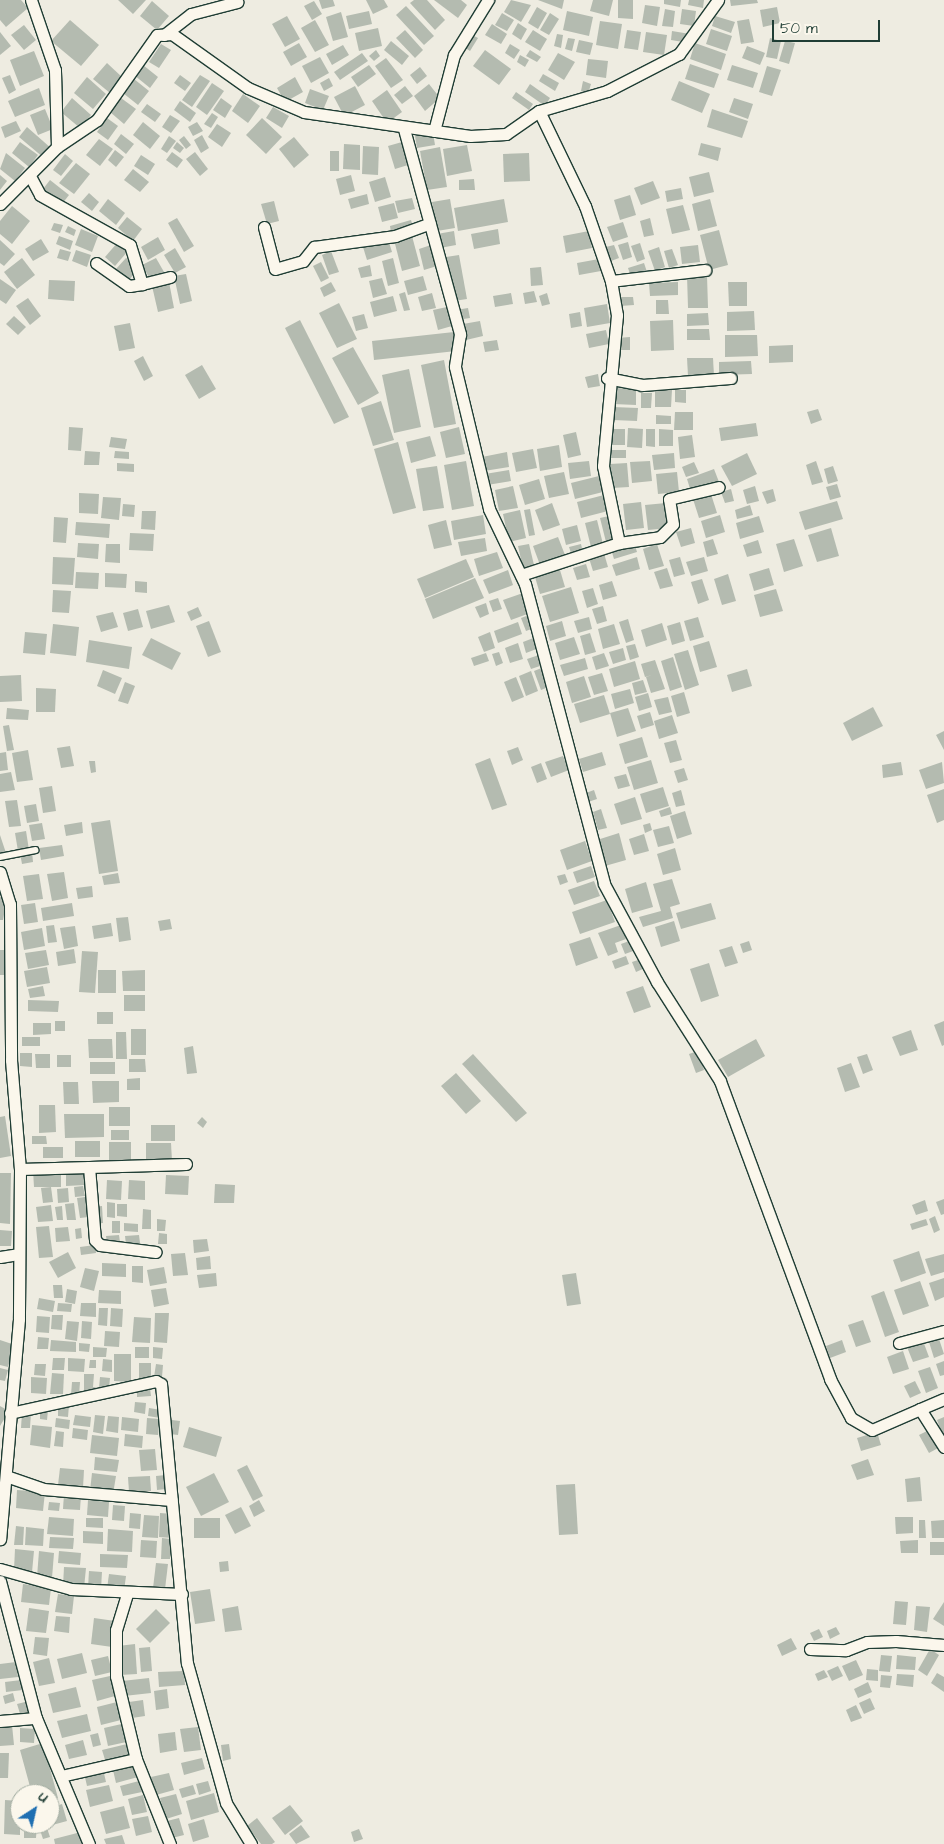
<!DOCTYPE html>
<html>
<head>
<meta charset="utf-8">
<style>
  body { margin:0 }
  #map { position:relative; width:944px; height:1844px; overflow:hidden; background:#eeece1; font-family:"Architects Daughter",sans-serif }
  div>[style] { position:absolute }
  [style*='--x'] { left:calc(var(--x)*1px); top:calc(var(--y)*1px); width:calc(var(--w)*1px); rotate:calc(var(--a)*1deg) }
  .building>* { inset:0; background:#b4bbb0 }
  .roads { filter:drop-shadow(1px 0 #1f3d34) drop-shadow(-1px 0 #1f3d34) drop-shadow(0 1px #1f3d34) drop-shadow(0 -1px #1f3d34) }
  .service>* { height:5.5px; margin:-2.75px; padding:0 2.75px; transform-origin:2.75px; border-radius:2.75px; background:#fbf7ec }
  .minor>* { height:11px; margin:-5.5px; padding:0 5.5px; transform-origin:5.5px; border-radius:5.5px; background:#fbf7ec }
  span { translate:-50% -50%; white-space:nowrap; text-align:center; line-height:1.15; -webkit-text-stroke:4px #fbf7ec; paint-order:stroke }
  .north { position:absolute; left:10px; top:1784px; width:50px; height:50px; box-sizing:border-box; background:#fbf7ec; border:1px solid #a3ada2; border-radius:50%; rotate:35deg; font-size:14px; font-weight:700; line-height:20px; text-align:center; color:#1f3d34 }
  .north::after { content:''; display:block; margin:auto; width:18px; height:22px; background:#1f6fb2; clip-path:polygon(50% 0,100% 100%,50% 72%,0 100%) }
  .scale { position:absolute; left:772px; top:20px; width:108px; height:22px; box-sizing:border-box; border:2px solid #1f3d34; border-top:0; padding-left:6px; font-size:15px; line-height:18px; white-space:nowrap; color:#1f3d34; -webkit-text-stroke:4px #fbf7ec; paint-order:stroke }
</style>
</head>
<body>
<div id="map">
  <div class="building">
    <i style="clip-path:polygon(0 0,21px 0,28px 8px,6px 27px,0 20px)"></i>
    <i style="clip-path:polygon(118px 0,146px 0,133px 14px)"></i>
    <i style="clip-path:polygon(319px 0,333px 0,335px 6px,322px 9px)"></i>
    <i style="clip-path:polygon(366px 0,384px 0,388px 7px,373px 14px)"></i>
    <i style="clip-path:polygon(414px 0,427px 0,445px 20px,435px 30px,410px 3px)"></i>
    <i style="clip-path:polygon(434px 0,461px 0,467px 5px,458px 18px)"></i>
    <i style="clip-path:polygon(511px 0,531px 5px,521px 22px,504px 12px)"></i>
    <i style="clip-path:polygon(538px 0,564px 0,562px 9px)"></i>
    <i style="clip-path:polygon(593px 0,613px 0,609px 16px,590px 11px)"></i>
    <i style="clip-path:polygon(618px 0,633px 0,633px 19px,618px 18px)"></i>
    <i style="clip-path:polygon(664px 0,681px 0,680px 7px,664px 4px)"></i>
    <i style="clip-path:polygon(689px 0,704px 0,703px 8px,688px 5px)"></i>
    <i style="clip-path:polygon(730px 0,757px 0,758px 3px,731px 6px)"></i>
    <i style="clip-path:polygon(152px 1px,169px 16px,157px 30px,140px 16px)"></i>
    <i style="clip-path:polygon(314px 1px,322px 14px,312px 20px,304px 6px)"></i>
    <i style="clip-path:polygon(645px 5px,660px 7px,657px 26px,642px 23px)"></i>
    <i style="clip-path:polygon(406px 6px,434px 36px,424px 45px,396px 15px)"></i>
    <i style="clip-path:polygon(537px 7px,547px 13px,538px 29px,528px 23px)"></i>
    <i style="clip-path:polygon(777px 7px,780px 23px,763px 27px,760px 10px)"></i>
    <i style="clip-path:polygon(665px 9px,675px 11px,673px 27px,662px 26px)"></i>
    <i style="clip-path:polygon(682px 9px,696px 11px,694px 26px,680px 24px)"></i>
    <i style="clip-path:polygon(369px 11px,372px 24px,349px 29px,346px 16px)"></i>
    <i style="clip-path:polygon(567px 11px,593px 17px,589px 36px,563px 30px)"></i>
    <i style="clip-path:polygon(341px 12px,348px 37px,333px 41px,326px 17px)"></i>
    <i style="clip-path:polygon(502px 13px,514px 20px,507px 31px,495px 25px)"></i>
    <i style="clip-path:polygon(550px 13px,559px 19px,549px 35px,540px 30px)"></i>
    <i style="clip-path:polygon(287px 16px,300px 39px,285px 47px,272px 24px)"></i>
    <i style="clip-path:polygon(715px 16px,735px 22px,731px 33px,712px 26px)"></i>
    <i style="clip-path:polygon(749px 19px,754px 42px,741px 44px,737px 21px)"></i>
    <i style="clip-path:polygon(70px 20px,99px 45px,81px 66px,51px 41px)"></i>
    <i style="clip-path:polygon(315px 20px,329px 45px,315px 52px,301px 28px)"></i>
    <i style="clip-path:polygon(600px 21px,622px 24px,618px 49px,596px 45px)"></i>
    <i style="clip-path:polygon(518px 23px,527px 29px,521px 40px,512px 34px)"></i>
    <i style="clip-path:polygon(492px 24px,507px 34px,501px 44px,485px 35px)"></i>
    <i style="clip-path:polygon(24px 25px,36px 40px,24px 50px,11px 35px)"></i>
    <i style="clip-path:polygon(378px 28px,382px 46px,359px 51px,355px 33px)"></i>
    <i style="clip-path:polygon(711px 29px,732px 36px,727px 51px,706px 44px)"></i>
    <i style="clip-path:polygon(405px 30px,423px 50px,415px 58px,396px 38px)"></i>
    <i style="clip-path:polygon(533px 30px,547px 39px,540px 51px,525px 42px)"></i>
    <i style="clip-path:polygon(627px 30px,641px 32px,638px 50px,624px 48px)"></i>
    <i style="clip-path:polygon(672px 31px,690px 34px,689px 43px,671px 40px)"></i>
    <i style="clip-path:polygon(0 32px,11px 46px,0 55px)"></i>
    <i style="clip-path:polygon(646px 32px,667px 35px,664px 55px,643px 52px)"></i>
    <i style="clip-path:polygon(557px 34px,563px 35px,561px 48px,554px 46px)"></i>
    <i style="clip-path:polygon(472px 35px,478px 38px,470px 51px,464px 47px)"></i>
    <i style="clip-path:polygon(568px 38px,575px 39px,572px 51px,565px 49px)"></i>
    <i style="clip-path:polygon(770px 38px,781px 41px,777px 59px,766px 57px)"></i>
    <i style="clip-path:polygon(579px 40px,593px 43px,590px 55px,576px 52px)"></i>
    <i style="clip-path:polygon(391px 41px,409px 56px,402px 65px,384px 50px)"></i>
    <i style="clip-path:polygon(785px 41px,795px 43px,789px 64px,779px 61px)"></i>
    <i style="clip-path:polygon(299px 43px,307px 57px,291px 66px,283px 52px)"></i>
    <i style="clip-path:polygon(695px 43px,726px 54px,721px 70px,690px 59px)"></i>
    <i style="clip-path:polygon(161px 44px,171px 50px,159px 68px,149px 62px)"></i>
    <i style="clip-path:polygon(510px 44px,520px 50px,514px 59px,505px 53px)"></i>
    <i style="clip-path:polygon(343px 45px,349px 55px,332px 65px,326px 54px)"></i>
    <i style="clip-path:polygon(747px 46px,765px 53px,760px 65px,742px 58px)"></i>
    <i style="clip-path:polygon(376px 50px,380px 56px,374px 61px,369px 56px)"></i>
    <i style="clip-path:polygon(485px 50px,511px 69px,499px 85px,473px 66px)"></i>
    <i style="clip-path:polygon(530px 50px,541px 57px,537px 62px,526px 56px)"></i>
    <i style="clip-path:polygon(34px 51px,44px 76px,20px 86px,10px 60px)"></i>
    <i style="clip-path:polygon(362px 53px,368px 61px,340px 80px,334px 72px)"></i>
    <i style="clip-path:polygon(558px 53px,575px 62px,564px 80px,548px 70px)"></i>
    <i style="clip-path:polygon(520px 55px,529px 60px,525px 67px,517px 62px)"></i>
    <i style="clip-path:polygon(320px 57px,329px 73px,311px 83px,302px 66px)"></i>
    <i style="clip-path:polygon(386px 58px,403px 80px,391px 88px,375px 66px)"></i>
    <i style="clip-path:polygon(588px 59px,608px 61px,606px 78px,586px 75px)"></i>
    <i style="clip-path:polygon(107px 63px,123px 78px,110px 93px,93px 79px)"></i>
    <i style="clip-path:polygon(690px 64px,719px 74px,714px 88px,685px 79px)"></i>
    <i style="clip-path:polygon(143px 65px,158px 77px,150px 88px,134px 75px)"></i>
    <i style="clip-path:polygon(369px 65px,376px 74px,358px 87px,351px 77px)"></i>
    <i style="clip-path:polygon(732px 65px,758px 73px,753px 88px,727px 80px)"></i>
    <i style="clip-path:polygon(767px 66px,781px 70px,772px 96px,759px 92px)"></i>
    <i style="clip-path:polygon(420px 67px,427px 76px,417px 84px,410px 75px)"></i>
    <i style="clip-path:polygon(543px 74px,559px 83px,555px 91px,539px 81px)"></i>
    <i style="clip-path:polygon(10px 75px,16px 90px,9px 94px,2px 78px)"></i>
    <i style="clip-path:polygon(180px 75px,191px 83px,185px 91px,174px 83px)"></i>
    <i style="clip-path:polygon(200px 75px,210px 81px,192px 107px,182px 100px)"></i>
    <i style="clip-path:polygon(87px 77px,106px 94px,93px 109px,74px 93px)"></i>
    <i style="clip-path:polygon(295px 77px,303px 92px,285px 102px,277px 88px)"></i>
    <i style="clip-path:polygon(329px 78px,333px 86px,324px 91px,320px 83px)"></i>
    <i style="clip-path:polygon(134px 79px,149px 91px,138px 105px,123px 93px)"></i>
    <i style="clip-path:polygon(583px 81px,591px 84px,588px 94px,581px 91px)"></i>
    <i style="clip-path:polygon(679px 81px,710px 94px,702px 113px,671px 100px)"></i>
    <i style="clip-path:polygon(212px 83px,224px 91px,207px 115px,196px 107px)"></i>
    <i style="clip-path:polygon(429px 84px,440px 98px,425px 111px,414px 96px)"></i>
    <i style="clip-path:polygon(530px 84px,550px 98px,545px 106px,525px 92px)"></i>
    <i style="clip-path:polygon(355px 86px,365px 105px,344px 116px,334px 97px)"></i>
    <i style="clip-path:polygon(405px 86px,413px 96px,402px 104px,394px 95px)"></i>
    <i style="clip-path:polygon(39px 88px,45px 105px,15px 117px,8px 101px)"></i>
    <i style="clip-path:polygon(310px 89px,329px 96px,323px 110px,305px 103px)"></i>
    <i style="clip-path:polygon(387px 90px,402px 112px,387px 123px,372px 101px)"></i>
    <i style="clip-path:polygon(516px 92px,533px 104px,529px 110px,512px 98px)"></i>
    <i style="clip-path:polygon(243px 94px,260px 106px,248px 123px,232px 111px)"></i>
    <i style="clip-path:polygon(72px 98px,91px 115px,80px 128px,61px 112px)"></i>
    <i style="clip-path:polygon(121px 98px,136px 109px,124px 124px,110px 112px)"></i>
    <i style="clip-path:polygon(221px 98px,232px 106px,225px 118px,213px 110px)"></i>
    <i style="clip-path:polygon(734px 98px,753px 104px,748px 119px,729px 112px)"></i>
    <i style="clip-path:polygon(180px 101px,196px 113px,190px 122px,174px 110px)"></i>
    <i style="clip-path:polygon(147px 104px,161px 114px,155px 122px,141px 112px)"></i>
    <i style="clip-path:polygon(273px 107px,289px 116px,282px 128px,266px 118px)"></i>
    <i style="clip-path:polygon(45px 109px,53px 129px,38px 135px,30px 115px)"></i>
    <i style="clip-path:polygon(712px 109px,748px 121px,742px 138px,707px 127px)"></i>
    <i style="clip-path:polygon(212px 113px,218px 117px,211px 128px,204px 124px)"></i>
    <i style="clip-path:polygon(170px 115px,180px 121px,171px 133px,162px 127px)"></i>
    <i style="clip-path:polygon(107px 118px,118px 126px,108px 140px,97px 132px)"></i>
    <i style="clip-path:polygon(262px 118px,282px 137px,266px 154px,246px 135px)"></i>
    <i style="clip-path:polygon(16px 121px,21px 131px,5px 138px,1px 127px)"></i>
    <i style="clip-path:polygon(143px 122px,160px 136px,150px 149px,133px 135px)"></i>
    <i style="clip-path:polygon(197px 122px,203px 131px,193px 136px,188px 127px)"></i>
    <i style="clip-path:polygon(217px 124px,231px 133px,222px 147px,208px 137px)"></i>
    <i style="clip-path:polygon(27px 127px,52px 149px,44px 158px,19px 137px)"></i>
    <i style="clip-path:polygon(433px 133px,435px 145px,417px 148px,415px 136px)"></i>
    <i style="clip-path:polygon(121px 134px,134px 144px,126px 154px,114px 144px)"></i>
    <i style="clip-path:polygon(202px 135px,209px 148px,201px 153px,194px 140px)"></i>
    <i style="clip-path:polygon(169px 136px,176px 141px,167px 153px,161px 149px)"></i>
    <i style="clip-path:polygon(184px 136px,191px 145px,186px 149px,179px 140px)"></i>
    <i style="clip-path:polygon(294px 137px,309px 155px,294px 168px,279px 149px)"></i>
    <i style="clip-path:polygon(99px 139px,113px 149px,100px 166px,86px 155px)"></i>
    <i style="clip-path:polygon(20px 142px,38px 155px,29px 167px,12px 153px)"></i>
    <i style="clip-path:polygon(177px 142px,184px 148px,180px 153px,173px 148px)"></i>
    <i style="clip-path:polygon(402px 142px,408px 165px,395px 169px,388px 146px)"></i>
    <i style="clip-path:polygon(701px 143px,721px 148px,718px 161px,698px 155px)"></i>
    <i style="clip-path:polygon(344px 144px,360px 145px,360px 170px,343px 169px)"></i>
    <i style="clip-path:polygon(467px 145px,472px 171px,447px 176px,443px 149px)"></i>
    <i style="clip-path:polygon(363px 146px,379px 147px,378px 175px,362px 174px)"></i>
    <i style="clip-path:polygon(440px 147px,447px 187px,427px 190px,420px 151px)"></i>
    <i style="clip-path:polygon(115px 150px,124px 157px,116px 167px,108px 160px)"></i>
    <i style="clip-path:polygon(330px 151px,339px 151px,339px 171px,330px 171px)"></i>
    <i style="clip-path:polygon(172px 152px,183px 160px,177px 168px,166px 160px)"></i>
    <i style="clip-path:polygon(195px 152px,208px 169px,200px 176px,186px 159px)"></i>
    <i style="clip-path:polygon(6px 153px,25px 168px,15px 181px,0 169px)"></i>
    <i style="clip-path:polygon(529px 153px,530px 181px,504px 182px,503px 154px)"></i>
    <i style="clip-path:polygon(65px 154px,73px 161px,61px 176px,53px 170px)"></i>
    <i style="clip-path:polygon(141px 155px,155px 164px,148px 175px,134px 166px)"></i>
    <i style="clip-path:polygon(76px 163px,90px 174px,74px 194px,59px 183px)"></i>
    <i style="clip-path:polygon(133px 169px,149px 182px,140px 192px,124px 180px)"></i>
    <i style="clip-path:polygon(709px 172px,714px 192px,694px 197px,689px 177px)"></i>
    <i style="clip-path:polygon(0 175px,7px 181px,0 190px)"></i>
    <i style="clip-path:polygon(351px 175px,355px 191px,340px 195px,336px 179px)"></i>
    <i style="clip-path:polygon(385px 177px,391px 197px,375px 202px,369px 182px)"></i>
    <i style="clip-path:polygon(474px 179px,475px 190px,459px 190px,459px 180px)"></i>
    <i style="clip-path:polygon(50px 180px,69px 195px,62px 204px,43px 189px)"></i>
    <i style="clip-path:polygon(653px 181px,660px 198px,641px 205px,634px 188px)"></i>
    <i style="clip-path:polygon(681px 188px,683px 199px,667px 202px,665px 191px)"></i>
    <i style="clip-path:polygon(89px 193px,99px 202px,92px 211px,81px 202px)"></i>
    <i style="clip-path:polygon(367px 194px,369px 204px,351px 209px,348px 199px)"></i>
    <i style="clip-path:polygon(630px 195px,636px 215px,620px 220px,614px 200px)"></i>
    <i style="clip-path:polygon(412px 198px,415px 209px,398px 213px,395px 201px)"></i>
    <i style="clip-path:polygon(108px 199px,125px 213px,116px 225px,99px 211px)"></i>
    <i style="clip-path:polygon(450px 199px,455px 228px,437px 231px,432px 202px)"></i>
    <i style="clip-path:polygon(504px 199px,508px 222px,458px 231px,454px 208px)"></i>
    <i style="clip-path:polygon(710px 199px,717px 226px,698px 231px,692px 204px)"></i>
    <i style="clip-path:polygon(274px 201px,279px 221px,267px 224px,261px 204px)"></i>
    <i style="clip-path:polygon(394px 203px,398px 218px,382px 222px,378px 207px)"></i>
    <i style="clip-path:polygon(683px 205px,690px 230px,672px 234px,666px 209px)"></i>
    <i style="clip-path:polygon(12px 206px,30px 221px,12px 244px,0 234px,0 221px)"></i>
    <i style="clip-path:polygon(127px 217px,142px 229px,133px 241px,118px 228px)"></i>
    <i style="clip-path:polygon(177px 218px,194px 246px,184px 252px,168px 223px)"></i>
    <i style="clip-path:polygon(650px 218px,654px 235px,644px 237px,640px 221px)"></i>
    <i style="clip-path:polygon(411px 220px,413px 227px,391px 233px,390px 226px)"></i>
    <i style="clip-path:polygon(623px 222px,628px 237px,613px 242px,607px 227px)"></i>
    <i style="clip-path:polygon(54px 223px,63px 225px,60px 233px,51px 230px)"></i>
    <i style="clip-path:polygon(68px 226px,76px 230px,74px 236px,65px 232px)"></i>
    <i style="clip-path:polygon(81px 229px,98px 236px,92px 252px,75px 245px)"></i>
    <i style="clip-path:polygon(498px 229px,500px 244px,474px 249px,471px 234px)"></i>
    <i style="clip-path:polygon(719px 230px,728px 265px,709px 270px,700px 235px)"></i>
    <i style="clip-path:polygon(454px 231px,456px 245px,440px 248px,437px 234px)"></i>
    <i style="clip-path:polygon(589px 231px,592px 248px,566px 253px,563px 236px)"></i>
    <i style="clip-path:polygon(59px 236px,73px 241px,70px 250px,56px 244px)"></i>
    <i style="clip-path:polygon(412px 236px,420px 266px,402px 271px,394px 240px)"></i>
    <i style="clip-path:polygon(158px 237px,165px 250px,148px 260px,141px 247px)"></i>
    <i style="clip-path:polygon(41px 239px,49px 252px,33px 261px,25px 249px)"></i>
    <i style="clip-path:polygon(388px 239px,392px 252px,367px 260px,363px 247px)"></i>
    <i style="clip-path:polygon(0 240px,15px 254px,4px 266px,0 263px)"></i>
    <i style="clip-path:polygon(118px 242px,128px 251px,115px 266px,105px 257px)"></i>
    <i style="clip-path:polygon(628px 242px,632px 257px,623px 260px,618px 245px)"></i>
    <i style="clip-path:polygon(640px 243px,645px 259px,637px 262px,631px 246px)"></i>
    <i style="clip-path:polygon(431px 245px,437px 266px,424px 270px,419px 249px)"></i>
    <i style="clip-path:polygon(614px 245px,619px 258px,611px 261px,606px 247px)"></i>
    <i style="clip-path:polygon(698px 245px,700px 262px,682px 264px,680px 247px)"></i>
    <i style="clip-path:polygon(659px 247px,665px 267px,655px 271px,648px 251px)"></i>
    <i style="clip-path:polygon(175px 248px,186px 267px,175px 273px,164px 255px)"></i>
    <i style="clip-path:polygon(60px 249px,71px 252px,68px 261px,57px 258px)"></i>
    <i style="clip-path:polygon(672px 249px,678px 265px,669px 268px,664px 251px)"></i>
    <i style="clip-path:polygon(76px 250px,91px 255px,87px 267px,72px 261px)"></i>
    <i style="clip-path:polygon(331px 251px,339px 272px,329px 275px,322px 255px)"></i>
    <i style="clip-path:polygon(459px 255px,467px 299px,454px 301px,446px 257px)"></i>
    <i style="clip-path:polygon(22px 258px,35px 275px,17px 289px,4px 272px)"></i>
    <i style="clip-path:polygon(126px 258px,139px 268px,129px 280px,116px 269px)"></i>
    <i style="clip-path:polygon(156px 258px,164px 272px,150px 279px,142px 265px)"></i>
    <i style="clip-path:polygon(393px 258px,399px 283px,388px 286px,382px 261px)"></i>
    <i style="clip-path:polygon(599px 259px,601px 271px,579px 275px,577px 263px)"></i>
    <i style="clip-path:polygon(321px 262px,329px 278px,321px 282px,313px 266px)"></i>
    <i style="clip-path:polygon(644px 263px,647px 272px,631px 277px,628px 268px)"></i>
    <i style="clip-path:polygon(370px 265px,372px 276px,361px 278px,358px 268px)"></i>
    <i style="clip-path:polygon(541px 267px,543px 285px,531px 286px,530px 268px)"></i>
    <i style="clip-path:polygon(186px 274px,192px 301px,180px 304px,174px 276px)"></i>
    <i style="clip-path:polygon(707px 275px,708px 308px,688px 308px,687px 276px)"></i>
    <i style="clip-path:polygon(423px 276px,427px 290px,408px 295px,404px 281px)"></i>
    <i style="clip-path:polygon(382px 278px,387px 294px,373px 298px,369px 281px)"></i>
    <i style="clip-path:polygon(0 279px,16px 290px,6px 304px,0 300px)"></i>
    <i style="clip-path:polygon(49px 280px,75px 281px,74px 301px,48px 299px)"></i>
    <i style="clip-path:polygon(169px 282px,174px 308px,158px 312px,152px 286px)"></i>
    <i style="clip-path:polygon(331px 282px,336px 291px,324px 297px,320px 288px)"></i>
    <i style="clip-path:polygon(678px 282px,678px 295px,650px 296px,649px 283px)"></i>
    <i style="clip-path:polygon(728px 282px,747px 282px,747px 306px,729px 306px)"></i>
    <i style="clip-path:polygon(534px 291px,537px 302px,525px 304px,523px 293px)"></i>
    <i style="clip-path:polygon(405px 292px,410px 310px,404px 311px,399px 294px)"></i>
    <i style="clip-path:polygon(432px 293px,436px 308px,422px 311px,418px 297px)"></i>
    <i style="clip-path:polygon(511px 293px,513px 304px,495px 307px,493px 296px)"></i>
    <i style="clip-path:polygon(547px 293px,550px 304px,542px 306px,539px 296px)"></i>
    <i style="clip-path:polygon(393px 296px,397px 311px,374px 317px,370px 302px)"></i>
    <i style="clip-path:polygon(620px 297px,633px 297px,634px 305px,620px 306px)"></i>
    <i style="clip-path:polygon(28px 298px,41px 316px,30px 325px,16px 306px)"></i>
    <i style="clip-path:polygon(656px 300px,668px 300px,669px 314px,656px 314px)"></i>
    <i style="clip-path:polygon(339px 303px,357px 339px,337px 348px,319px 313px)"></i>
    <i style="clip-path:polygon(607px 304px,610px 323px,587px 327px,584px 308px)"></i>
    <i style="clip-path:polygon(447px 307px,452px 326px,438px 330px,433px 310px)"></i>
    <i style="clip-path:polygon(468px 308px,470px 318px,457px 320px,456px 310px)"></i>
    <i style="clip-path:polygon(754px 311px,755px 330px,727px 331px,727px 312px)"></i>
    <i style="clip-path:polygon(580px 312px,582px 326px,571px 328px,569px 314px)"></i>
    <i style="clip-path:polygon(708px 313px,709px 325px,687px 326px,687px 314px)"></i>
    <i style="clip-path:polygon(364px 314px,368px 328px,356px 331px,352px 317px)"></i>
    <i style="clip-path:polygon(14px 316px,26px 327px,18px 335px,6px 324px)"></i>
    <i style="clip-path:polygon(300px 320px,349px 417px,334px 424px,285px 328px)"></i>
    <i style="clip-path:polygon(673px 320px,674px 350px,651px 351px,650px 321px)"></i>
    <i style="clip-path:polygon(480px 321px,483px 336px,466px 340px,463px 324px)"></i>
    <i style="clip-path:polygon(130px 323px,135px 348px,119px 351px,114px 326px)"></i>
    <i style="clip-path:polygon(687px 329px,709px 329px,710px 340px,687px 340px)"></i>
    <i style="clip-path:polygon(606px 330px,609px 344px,589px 348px,586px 334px)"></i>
    <i style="clip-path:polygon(454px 332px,456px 351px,374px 360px,372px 341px)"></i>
    <i style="clip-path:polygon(725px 335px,757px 335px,758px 356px,725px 357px)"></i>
    <i style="clip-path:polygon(630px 337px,630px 350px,618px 350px,617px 338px)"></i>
    <i style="clip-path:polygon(497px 340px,499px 350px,485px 352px,483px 342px)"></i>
    <i style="clip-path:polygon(793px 345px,793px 362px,769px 363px,769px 346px)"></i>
    <i style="clip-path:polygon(353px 347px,379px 393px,358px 405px,332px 358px)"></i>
    <i style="clip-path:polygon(143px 356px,153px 376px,144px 381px,134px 361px)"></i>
    <i style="clip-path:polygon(687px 358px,713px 358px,714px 376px,688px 376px)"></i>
    <i style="clip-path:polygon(444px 360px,456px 424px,434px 428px,421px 365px)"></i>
    <i style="clip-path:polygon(751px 361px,752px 374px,719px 375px,719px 362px)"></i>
    <i style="clip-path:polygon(202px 365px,216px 389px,199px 399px,185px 375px)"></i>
    <i style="clip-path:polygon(409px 369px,421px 427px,394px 433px,382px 375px)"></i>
    <i style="clip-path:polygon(598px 374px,600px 386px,588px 388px,585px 377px)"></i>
    <i style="clip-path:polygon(614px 388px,636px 389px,636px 405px,613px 404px)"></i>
    <i style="clip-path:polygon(655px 389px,672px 390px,671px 407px,655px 407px)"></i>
    <i style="clip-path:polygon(675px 390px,686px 390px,686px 403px,675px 402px)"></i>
    <i style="clip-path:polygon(641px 393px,652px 393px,651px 408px,641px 408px)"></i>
    <i style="clip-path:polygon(381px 401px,394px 440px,373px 446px,361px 408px)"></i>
    <i style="clip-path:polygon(613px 407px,638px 408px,637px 421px,613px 420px)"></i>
    <i style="clip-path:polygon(818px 409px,822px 420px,811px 424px,807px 412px)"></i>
    <i style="clip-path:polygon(675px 412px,693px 412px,693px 430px,674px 430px)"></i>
    <i style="clip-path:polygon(656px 415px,671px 416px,671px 424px,656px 424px)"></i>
    <i style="clip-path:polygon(756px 423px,758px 436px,721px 441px,719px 428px)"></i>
    <i style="clip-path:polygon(69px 427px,83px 428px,81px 451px,68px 450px)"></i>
    <i style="clip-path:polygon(459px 427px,465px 454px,446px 458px,440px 432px)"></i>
    <i style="clip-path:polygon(628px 428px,643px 429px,642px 448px,627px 447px)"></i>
    <i style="clip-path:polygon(608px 429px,625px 429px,625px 445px,607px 445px)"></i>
    <i style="clip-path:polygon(646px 429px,655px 429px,655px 447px,646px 446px)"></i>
    <i style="clip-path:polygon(659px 429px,673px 430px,673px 446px,659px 446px)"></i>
    <i style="clip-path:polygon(576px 432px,581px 455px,568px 458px,563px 435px)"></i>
    <i style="clip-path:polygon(692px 435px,695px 457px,680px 459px,678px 437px)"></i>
    <i style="clip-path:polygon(430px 436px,436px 456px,411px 463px,406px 442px)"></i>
    <i style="clip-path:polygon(111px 437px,127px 439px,125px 449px,109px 447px)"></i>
    <i style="clip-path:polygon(398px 442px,416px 508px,393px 514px,374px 449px)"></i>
    <i style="clip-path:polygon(559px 445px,562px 467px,540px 471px,537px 449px)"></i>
    <i style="clip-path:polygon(533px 449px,537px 468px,516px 472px,512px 453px)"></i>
    <i style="clip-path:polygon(608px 450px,626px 450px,626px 458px,607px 458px)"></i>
    <i style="clip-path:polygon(85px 451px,100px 452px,99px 465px,84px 465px)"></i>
    <i style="clip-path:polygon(115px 451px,129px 452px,129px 459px,114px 458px)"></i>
    <i style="clip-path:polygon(507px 452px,509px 467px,484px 471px,482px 457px)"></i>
    <i style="clip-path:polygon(674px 453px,675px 468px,654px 470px,652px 455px)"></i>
    <i style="clip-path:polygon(747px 453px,757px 474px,732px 486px,721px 466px)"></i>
    <i style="clip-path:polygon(466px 461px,474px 506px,452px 510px,444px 465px)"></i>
    <i style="clip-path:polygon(589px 461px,591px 476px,570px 479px,568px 463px)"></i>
    <i style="clip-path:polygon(650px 461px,652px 481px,632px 483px,630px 462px)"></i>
    <i style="clip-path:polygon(816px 461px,823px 482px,812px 485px,806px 465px)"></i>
    <i style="clip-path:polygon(694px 462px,699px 473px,686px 477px,682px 467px)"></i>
    <i style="clip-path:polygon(117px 463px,134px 464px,134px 472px,117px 471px)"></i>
    <i style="clip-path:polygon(627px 463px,629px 487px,612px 488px,610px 464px)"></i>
    <i style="clip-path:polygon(437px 466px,444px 508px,423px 511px,416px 469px)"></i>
    <i style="clip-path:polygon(833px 466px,838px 481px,828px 484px,824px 469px)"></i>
    <i style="clip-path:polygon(714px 469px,719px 482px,691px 492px,687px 479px)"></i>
    <i style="clip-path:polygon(509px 470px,511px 481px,487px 485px,485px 474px)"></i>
    <i style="clip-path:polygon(564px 472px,569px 494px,549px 498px,544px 476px)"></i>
    <i style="clip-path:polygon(677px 472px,679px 492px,658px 494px,656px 474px)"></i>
    <i style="clip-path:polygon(599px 476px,603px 492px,575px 499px,571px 483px)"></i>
    <i style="clip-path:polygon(539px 479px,545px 499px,525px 505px,519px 485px)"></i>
    <i style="clip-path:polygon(837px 484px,841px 497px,830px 500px,826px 487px)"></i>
    <i style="clip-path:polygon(513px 486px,518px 508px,499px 511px,495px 490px)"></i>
    <i style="clip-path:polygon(755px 486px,759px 501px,747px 504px,743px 490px)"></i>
    <i style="clip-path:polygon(731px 489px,734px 501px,725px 503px,721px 492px)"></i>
    <i style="clip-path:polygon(773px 489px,776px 501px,767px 504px,762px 492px)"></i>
    <i style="clip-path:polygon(79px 493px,99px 494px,98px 514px,79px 513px)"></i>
    <i style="clip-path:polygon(711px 494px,717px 513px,699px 518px,693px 499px)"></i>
    <i style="clip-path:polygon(604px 495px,608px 511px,581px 518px,577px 502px)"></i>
    <i style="clip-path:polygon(103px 497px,121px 498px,119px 520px,101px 518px)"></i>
    <i style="clip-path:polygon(837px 501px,843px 519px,805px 530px,799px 512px)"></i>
    <i style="clip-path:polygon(641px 502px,644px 528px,626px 530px,623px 504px)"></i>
    <i style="clip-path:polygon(552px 503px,560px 525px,543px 531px,535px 510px)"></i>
    <i style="clip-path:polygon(666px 503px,668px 528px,648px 530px,645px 505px)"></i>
    <i style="clip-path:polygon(123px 504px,135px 505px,134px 517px,122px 516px)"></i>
    <i style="clip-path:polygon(750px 505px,753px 515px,737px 519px,735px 510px)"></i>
    <i style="clip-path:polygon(530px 509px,535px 535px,529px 536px,524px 510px)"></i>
    <i style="clip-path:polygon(520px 510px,526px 538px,509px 542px,503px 514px)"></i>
    <i style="clip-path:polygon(142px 511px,156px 511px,155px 530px,141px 529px)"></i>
    <i style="clip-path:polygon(483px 515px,486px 534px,454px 540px,451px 521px)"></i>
    <i style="clip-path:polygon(720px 515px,725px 532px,706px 538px,701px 521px)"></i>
    <i style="clip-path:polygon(609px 516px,615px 540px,606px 542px,600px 518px)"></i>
    <i style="clip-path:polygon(759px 516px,764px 532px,740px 539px,736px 523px)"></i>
    <i style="clip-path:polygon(54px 517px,68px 518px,66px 543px,53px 542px)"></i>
    <i style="clip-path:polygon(446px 520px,452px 545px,434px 549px,428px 525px)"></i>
    <i style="clip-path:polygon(597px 520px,603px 544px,591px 547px,585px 523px)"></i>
    <i style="clip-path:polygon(76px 522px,110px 524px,109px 538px,75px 535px)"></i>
    <i style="clip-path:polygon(577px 525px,581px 541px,566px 545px,562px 529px)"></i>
    <i style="clip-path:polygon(691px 528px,695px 543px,681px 547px,676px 532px)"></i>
    <i style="clip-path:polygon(831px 528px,839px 556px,817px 562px,808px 535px)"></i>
    <i style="clip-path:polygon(130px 533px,154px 534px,153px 551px,129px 550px)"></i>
    <i style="clip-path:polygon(558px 537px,565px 555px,540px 565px,533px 546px)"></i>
    <i style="clip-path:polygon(485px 538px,487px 551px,461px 556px,458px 542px)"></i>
    <i style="clip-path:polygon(713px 539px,718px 554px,707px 557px,703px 542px)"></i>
    <i style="clip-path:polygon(794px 539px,803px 566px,784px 572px,776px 544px)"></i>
    <i style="clip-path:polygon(758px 540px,762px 553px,747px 557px,743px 545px)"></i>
    <i style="clip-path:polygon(634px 542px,637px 552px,614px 559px,611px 549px)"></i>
    <i style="clip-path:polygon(78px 543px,99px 544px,98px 559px,77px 557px)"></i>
    <i style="clip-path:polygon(106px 544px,120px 544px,120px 563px,105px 562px)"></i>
    <i style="clip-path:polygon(529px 544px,534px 565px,523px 568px,518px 546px)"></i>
    <i style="clip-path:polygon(581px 544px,583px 553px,572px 556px,569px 547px)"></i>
    <i style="clip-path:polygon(657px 544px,664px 566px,649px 570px,643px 549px)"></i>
    <i style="clip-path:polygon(603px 550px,608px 567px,593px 571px,588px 555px)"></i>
    <i style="clip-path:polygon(497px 552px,503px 568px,479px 576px,474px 559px)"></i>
    <i style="clip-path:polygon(53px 557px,75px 558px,73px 585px,52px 584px)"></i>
    <i style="clip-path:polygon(637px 557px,640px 569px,616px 576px,612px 565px)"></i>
    <i style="clip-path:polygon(680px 557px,685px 574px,674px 577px,669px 560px)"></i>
    <i style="clip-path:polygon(704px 557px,708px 571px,691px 576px,686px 562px)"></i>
    <i style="clip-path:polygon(466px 559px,474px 577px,425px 598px,417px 579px)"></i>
    <i style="clip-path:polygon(586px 564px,590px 577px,577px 580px,573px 568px)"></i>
    <i style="clip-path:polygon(667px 568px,673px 586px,660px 589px,654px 572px)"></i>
    <i style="clip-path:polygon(769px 568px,774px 585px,754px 591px,749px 574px)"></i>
    <i style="clip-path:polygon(508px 570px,513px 585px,489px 594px,483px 580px)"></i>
    <i style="clip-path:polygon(560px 570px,565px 587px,540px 594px,535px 577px)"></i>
    <i style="clip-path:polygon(76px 572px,99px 573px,98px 589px,75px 588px)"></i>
    <i style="clip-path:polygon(105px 573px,127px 574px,126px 588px,105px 587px)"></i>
    <i style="clip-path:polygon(728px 574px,736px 601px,722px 605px,714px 579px)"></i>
    <i style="clip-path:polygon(475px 578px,484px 598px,433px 619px,425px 599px)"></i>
    <i style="clip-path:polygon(702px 579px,709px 600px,698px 604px,691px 582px)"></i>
    <i style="clip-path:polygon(135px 581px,147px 582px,147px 593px,135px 592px)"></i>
    <i style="clip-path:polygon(612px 581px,617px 596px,603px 600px,599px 585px)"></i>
    <i style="clip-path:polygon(571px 587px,579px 613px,550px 622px,542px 596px)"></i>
    <i style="clip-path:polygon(593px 588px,598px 604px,587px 608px,582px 591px)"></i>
    <i style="clip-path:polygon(776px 589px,783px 611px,760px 617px,754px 595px)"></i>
    <i style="clip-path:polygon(53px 590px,71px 591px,69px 613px,52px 612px)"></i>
    <i style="clip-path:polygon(523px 593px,530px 613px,511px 620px,503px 600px)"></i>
    <i style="clip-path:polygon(498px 598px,502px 609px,493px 612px,489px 601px)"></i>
    <i style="clip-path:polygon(486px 603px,489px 614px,480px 618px,475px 607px)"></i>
    <i style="clip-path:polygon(169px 605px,175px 622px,151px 629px,146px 611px)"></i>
    <i style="clip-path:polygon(603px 606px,607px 621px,597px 624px,592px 609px)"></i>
    <i style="clip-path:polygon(198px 607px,202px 616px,191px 621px,187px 612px)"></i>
    <i style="clip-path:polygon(138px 609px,143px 627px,128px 631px,123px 613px)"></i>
    <i style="clip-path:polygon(113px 612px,118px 627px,101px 632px,96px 616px)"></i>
    <i style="clip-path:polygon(529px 615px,534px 628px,526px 631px,521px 618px)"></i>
    <i style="clip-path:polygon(589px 617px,592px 629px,578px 633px,574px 621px)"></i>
    <i style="clip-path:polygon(698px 617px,704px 637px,690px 641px,684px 621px)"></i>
    <i style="clip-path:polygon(628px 619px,634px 640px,626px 643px,619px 622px)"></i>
    <i style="clip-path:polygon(209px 621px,221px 652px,208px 657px,196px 626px)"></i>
    <i style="clip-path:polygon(562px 621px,566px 636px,550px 641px,546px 626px)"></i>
    <i style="clip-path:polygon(518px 622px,522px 634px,498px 643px,494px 631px)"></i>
    <i style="clip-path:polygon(680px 622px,685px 641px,672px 645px,667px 626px)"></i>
    <i style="clip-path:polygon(662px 623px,667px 640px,646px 647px,641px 630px)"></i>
    <i style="clip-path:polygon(53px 624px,79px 627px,76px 656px,50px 653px)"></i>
    <i style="clip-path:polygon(614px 624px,620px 644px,603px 649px,598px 629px)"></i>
    <i style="clip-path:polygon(25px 632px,47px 634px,45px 655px,23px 653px)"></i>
    <i style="clip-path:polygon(490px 632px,495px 648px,484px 652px,478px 637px)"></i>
    <i style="clip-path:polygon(590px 633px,596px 652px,585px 655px,580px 636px)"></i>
    <i style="clip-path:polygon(536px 637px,539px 648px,526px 653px,523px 642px)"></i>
    <i style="clip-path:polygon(574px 637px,580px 654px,560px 660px,555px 643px)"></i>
    <i style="clip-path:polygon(151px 638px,181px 653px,172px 670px,142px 655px)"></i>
    <i style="clip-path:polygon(89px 640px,132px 647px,129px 669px,86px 662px)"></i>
    <i style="clip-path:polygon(709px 641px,717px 667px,700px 672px,693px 646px)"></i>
    <i style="clip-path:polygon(518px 643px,523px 659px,510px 663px,505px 648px)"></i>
    <i style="clip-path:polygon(635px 644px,639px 657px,630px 660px,626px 646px)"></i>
    <i style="clip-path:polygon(623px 648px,626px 660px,613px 664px,609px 652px)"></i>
    <i style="clip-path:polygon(688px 650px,699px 685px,685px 690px,674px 654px)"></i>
    <i style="clip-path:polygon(499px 652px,503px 663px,496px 666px,492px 654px)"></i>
    <i style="clip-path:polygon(486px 653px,489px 661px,474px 666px,471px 658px)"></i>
    <i style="clip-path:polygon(604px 653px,609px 666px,596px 670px,592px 657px)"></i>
    <i style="clip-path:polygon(539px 655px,543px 665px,531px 669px,527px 659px)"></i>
    <i style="clip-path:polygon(673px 657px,682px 687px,670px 691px,661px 661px)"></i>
    <i style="clip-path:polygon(585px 658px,588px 669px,564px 676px,560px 665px)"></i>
    <i style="clip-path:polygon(655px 660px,665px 689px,651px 693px,646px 677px,652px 675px,645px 677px,641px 664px)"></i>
    <i style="clip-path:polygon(635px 661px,640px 679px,614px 687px,609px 669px)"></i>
    <i style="clip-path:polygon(544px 667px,551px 686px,541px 690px,534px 671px)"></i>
    <i style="clip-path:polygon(747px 669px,752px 686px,732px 692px,727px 675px)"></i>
    <i style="clip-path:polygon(103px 670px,122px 678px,115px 694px,97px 686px)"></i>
    <i style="clip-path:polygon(531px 671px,538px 691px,526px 696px,519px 676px)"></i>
    <i style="clip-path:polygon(602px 673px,608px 691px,594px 695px,588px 677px)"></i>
    <i style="clip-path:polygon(21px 675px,22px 701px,0 702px,0 676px)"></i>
    <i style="clip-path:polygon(584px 676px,591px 697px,572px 703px,566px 682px)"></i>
    <i style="clip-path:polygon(516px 677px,524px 697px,512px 702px,504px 682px)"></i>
    <i style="clip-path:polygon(643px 680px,647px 692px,635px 695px,632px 683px)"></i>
    <i style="clip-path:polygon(125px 682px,135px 686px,128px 704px,118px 701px)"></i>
    <i style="clip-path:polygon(36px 688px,56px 689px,55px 712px,36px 712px)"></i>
    <i style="clip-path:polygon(630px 689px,634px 703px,615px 709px,611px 694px)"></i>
    <i style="clip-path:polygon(684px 692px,690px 713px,677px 717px,671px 696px)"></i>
    <i style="clip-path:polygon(648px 693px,652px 707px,639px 711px,635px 697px)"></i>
    <i style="clip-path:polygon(604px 695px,610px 714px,580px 723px,574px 704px)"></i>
    <i style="clip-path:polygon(668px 697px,672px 712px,659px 715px,654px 700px)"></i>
    <i style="clip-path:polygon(873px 707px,883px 726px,852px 741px,843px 723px)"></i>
    <i style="clip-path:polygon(7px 708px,29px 710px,28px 720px,6px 719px)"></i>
    <i style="clip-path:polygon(628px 708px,636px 731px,617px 737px,610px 713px)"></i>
    <i style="clip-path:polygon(650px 712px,654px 725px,641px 729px,637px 716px)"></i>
    <i style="clip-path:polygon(672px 715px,678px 733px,659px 739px,654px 721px)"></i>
    <i style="clip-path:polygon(9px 725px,14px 750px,7px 751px,3px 726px)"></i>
    <i style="clip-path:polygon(944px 731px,944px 750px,936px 735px)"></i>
    <i style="clip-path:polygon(642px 737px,648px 757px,625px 764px,619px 744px)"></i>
    <i style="clip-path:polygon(676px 740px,682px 760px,670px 763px,664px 743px)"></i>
    <i style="clip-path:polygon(70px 746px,74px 766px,61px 768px,57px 748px)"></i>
    <i style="clip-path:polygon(518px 747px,523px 760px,512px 765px,507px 751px)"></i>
    <i style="clip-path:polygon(28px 750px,33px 780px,17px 782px,12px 753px)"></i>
    <i style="clip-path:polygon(6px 752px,8px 770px,0 771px,0 753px)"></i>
    <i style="clip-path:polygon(602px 752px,606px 765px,583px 772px,579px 759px)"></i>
    <i style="clip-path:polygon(563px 756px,569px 770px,551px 777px,545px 762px)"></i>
    <i style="clip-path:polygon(490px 758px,507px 805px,492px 810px,475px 764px)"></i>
    <i style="clip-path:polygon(651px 760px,658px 783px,634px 790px,627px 767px)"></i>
    <i style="clip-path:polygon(89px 761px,95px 761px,96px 772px,91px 773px)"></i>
    <i style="clip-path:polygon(901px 762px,903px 775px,883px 778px,882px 765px)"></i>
    <i style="clip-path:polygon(942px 762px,944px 783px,926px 789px,919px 770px)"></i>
    <i style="clip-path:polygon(541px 763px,547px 779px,537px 783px,531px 767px)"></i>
    <i style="clip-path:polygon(684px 768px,688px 780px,678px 783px,674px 771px)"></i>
    <i style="clip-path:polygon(11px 772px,15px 790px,0 792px,0 774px)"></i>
    <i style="clip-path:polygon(626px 774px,630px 786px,618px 789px,614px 777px)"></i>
    <i style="clip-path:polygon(52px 786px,56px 811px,43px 813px,39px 788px)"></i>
    <i style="clip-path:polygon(663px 787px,669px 806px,646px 813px,640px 794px)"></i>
    <i style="clip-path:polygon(944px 789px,944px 820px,937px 823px,927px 795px)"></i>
    <i style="clip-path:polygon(594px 790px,597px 799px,588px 802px,586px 793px)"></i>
    <i style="clip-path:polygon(681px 790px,685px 805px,676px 807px,672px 793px)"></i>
    <i style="clip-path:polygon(635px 797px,642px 819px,621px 825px,614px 804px)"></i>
    <i style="clip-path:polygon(17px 800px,21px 826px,9px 827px,5px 801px)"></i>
    <i style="clip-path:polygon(36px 804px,39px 821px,27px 823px,24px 806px)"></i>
    <i style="clip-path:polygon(670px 807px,672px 814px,661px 817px,659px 811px)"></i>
    <i style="clip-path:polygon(601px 809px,607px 828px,598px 830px,593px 812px)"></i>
    <i style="clip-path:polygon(685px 811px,692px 834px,677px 839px,670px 816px)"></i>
    <i style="clip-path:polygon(110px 820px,118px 871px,99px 874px,91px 823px)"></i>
    <i style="clip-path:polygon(82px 822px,83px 833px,66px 836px,64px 825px)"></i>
    <i style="clip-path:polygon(42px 823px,45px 839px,32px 841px,29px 825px)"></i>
    <i style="clip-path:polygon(650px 823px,652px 830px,645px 833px,643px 825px)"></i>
    <i style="clip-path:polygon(669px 826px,674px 843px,658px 847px,653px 830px)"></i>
    <i style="clip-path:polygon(26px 831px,29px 850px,18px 851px,15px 833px)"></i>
    <i style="clip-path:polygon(619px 833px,626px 860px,605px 866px,597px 840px)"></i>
    <i style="clip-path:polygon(644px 834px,649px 851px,634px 855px,629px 839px)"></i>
    <i style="clip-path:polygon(0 835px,6px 853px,0 854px)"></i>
    <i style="clip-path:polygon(585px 841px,592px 861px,567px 870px,560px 850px)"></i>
    <i style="clip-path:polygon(62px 845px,64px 856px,41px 860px,39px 848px)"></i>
    <i style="clip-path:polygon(675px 848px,681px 870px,663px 875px,657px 854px)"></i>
    <i style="clip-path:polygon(32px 851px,33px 862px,22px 864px,20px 853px)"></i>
    <i style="clip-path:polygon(591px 866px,595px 877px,577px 883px,573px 872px)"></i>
    <i style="clip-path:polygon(64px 872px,68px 898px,52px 901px,47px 874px)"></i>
    <i style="clip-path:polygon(118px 873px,120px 883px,104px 885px,102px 876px)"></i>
    <i style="clip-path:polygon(39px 874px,43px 899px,27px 901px,23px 876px)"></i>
    <i style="clip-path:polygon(565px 874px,568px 882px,560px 885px,557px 876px)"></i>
    <i style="clip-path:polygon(672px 879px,680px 904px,670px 907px,673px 918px,643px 927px,639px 917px,661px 911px,653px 884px)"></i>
    <i style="clip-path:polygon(594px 881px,600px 896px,574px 905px,568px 890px)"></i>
    <i style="clip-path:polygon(646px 882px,653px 907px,632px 913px,625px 889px)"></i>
    <i style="clip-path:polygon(92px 886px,93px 897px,78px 899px,76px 888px)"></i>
    <i style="clip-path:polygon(0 897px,7px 898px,3px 920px,0 920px)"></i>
    <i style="clip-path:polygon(607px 900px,615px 922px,580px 934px,572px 912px)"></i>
    <i style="clip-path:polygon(35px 903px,38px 922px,24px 924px,21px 905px)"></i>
    <i style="clip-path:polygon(72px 903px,74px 916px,43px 921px,41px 908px)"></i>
    <i style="clip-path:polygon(711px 903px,716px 919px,681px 929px,676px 913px)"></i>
    <i style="clip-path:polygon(128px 917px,131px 940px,119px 942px,116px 918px)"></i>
    <i style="clip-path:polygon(170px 919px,172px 929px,160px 931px,158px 921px)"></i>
    <i style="clip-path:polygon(674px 921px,680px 941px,661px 947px,655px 927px)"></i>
    <i style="clip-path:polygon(111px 923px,113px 936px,94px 939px,92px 926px)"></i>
    <i style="clip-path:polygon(54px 925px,57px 942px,48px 943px,46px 926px)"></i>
    <i style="clip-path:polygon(621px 925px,626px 939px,615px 943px,618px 952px,608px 956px,598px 933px)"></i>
    <i style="clip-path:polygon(75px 926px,78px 946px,64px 949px,60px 928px)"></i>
    <i style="clip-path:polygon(42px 928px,45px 946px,24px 950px,21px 932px)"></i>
    <i style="clip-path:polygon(590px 937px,598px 958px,576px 966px,569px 944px)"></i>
    <i style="clip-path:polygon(632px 940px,636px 950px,625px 954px,621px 944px)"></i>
    <i style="clip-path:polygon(749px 941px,752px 950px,743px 953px,740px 944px)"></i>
    <i style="clip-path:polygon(732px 946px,738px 963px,725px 967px,719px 950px)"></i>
    <i style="clip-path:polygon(74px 949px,76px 963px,58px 966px,56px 952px)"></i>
    <i style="clip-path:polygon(0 950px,9px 950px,11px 975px,0 975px)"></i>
    <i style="clip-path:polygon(46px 950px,49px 965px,28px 969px,25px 953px)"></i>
    <i style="clip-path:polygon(82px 951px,98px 952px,95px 993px,79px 992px)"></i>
    <i style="clip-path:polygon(626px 956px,629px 964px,615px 969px,612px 961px)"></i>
    <i style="clip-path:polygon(641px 959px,645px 968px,636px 972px,632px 962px)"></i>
    <i style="clip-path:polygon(709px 963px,719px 996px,701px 1002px,690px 969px)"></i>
    <i style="clip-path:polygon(47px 967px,50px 983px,27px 987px,24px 971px)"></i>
    <i style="clip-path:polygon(98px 970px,116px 970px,116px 993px,98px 993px)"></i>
    <i style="clip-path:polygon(145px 970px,145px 991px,123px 991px,122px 971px)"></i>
    <i style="clip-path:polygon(43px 986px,45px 996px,30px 998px,28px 989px)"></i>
    <i style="clip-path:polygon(643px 986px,651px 1007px,634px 1013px,626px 992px)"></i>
    <i style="clip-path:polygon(124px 995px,145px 995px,145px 1011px,124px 1011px)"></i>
    <i style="clip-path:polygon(28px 1000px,59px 1001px,58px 1012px,28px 1011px)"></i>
    <i style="clip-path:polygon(97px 1012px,113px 1012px,113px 1024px,97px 1024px)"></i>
    <i style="clip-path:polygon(55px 1021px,65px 1021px,65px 1031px,55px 1031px)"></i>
    <i style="clip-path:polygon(944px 1021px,944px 1045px,942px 1046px,934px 1025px)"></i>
    <i style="clip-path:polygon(33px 1023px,51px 1023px,51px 1034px,33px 1035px)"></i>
    <i style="clip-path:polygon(131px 1029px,146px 1029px,146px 1055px,131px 1055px)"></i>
    <i style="clip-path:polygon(911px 1030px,918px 1050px,900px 1056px,892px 1037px)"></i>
    <i style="clip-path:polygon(116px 1032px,126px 1032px,127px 1059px,116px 1059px)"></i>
    <i style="clip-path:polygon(22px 1037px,40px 1037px,40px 1046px,22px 1046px)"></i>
    <i style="clip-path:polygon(88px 1039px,112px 1039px,113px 1058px,89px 1058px)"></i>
    <i style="clip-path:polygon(756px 1039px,765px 1056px,728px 1077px,718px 1060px)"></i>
    <i style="clip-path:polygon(193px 1046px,197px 1073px,187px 1074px,184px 1048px)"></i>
    <i style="clip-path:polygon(698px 1051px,704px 1070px,696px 1073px,689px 1054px)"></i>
    <i style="clip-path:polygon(20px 1053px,32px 1053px,32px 1067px,20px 1066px)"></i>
    <i style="clip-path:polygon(35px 1054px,50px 1054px,50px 1068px,36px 1068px)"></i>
    <i style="clip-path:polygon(473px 1054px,527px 1113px,516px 1122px,462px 1064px)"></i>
    <i style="clip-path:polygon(867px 1054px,873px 1070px,863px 1074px,857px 1057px)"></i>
    <i style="clip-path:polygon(57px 1055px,71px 1055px,71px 1067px,57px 1067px)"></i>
    <i style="clip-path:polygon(129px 1059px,145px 1059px,146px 1072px,129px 1072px)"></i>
    <i style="clip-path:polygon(90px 1062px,115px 1062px,115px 1074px,90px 1074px)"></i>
    <i style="clip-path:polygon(851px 1063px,860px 1087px,845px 1092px,837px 1068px)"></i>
    <i style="clip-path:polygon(456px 1073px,481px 1101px,466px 1114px,441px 1086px)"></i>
    <i style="clip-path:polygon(140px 1078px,140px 1090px,127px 1090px,127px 1079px)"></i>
    <i style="clip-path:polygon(92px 1081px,119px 1081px,119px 1102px,93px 1103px)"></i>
    <i style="clip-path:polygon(63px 1082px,78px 1082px,79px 1104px,64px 1104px)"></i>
    <i style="clip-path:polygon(39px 1105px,55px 1105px,56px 1132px,39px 1133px)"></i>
    <i style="clip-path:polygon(109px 1107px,130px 1107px,130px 1126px,109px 1126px)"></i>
    <i style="clip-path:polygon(64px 1114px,104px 1114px,104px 1137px,65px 1138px)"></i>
    <i style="clip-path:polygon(5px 1116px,11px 1156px,0 1158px,0 1117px)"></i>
    <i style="clip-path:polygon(202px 1117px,207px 1122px,203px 1128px,197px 1123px)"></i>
    <i style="clip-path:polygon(151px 1125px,175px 1125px,175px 1141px,151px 1141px)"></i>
    <i style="clip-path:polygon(111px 1130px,129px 1130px,129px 1140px,111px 1140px)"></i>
    <i style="clip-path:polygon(32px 1136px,46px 1136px,47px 1144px,32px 1144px)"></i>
    <i style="clip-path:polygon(75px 1141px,100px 1141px,100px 1157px,75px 1157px)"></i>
    <i style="clip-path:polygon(109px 1142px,131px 1142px,131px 1166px,109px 1166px)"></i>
    <i style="clip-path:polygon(146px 1143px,171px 1143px,172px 1161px,146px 1161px)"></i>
    <i style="clip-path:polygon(43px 1147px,63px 1147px,63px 1158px,43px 1158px)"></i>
    <i style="clip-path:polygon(33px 1170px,61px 1170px,61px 1187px,34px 1187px)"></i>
    <i style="clip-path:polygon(66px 1171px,85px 1171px,85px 1185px,66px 1186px)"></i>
    <i style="clip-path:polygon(0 1173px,11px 1173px,10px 1224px,0 1223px)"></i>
    <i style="clip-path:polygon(166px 1175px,189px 1176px,188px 1195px,165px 1194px)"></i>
    <i style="clip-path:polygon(107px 1180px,122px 1181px,121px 1200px,106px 1199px)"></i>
    <i style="clip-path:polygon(129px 1180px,145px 1181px,145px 1200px,128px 1199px)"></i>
    <i style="clip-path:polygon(215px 1184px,235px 1185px,234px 1203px,214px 1203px)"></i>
    <i style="clip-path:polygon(83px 1186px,85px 1196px,75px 1197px,74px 1187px)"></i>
    <i style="clip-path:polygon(51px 1187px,53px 1202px,43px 1203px,41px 1188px)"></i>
    <i style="clip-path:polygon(68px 1188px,69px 1202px,58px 1203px,57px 1189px)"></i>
    <i style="clip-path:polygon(85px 1197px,89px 1217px,80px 1218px,77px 1198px)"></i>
    <i style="clip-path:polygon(944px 1199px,944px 1214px,941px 1215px,936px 1202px)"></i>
    <i style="clip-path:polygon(925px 1200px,928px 1211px,916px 1215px,912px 1205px)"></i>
    <i style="clip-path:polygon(107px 1202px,115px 1203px,115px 1218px,107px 1217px)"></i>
    <i style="clip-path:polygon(74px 1203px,76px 1220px,67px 1220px,65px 1204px)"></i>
    <i style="clip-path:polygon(117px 1204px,127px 1204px,127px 1217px,117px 1216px)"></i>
    <i style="clip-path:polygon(51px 1205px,53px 1221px,38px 1222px,36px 1207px)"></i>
    <i style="clip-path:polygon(62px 1206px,63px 1220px,57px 1220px,55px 1207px)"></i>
    <i style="clip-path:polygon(102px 1206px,103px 1223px,93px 1224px,92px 1207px)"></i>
    <i style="clip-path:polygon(143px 1209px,151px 1210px,151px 1229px,142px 1229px)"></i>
    <i style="clip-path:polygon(935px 1216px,940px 1230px,934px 1233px,929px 1219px)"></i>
    <i style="clip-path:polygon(157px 1219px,166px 1220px,165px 1231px,157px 1231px)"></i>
    <i style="clip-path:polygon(926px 1219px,928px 1225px,912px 1230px,910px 1224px)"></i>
    <i style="clip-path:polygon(112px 1221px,120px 1221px,120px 1233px,112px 1233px)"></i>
    <i style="clip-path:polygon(124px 1223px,138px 1224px,138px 1232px,124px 1231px)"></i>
    <i style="clip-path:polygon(49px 1226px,53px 1257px,39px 1258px,36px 1227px)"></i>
    <i style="clip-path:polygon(68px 1227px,70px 1241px,56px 1242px,55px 1228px)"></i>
    <i style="clip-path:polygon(81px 1228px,82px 1238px,76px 1239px,75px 1229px)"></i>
    <i style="clip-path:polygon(0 1230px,12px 1231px,11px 1246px,0 1246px)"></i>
    <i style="clip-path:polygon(159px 1233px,167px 1234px,167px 1244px,158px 1244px)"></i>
    <i style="clip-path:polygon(119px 1235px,120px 1242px,107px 1243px,106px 1236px)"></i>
    <i style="clip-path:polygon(139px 1235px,140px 1243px,126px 1245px,125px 1236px)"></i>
    <i style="clip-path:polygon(207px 1239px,209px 1251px,194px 1253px,193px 1240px)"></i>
    <i style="clip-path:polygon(95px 1245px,96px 1253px,81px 1255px,80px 1247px)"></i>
    <i style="clip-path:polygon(919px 1251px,926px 1273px,901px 1282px,893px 1260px)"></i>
    <i style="clip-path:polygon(68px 1252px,76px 1268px,58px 1278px,49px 1262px)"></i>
    <i style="clip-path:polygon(185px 1253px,188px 1275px,173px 1276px,171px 1254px)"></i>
    <i style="clip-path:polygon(944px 1254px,944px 1272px,931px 1276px,925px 1259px)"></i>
    <i style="clip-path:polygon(210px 1256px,211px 1269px,197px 1270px,196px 1258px)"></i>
    <i style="clip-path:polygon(102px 1263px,126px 1264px,126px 1277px,102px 1276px)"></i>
    <i style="clip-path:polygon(132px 1266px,143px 1266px,143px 1283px,132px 1282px)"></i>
    <i style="clip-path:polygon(164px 1267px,167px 1283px,150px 1286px,147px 1270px)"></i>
    <i style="clip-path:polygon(85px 1268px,99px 1271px,94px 1291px,80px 1287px)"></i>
    <i style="clip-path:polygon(216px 1273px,217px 1286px,199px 1288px,197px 1275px)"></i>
    <i style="clip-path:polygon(576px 1273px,581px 1304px,567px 1306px,562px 1275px)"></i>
    <i style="clip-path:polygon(944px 1278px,944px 1297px,935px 1301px,929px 1283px)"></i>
    <i style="clip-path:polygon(920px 1281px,929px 1306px,903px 1315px,894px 1290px)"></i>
    <i style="clip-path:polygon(53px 1285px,62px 1285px,63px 1298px,54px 1298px)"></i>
    <i style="clip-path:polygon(166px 1288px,169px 1304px,154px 1307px,151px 1290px)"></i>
    <i style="clip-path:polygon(67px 1289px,77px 1291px,75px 1304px,65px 1302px)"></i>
    <i style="clip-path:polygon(99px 1290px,121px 1291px,121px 1304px,98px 1303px)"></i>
    <i style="clip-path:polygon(884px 1291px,899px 1332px,885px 1337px,871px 1296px)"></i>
    <i style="clip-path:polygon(39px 1298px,55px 1301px,53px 1312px,37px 1309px)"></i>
    <i style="clip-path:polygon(58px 1303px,72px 1304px,71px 1312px,57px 1311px)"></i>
    <i style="clip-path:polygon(81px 1303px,96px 1303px,96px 1317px,80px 1316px)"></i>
    <i style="clip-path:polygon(99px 1308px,108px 1308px,107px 1326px,98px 1325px)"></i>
    <i style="clip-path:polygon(111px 1308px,123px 1309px,122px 1327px,110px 1326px)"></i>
    <i style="clip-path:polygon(155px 1313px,169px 1313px,167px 1343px,154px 1342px)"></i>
    <i style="clip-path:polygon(52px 1315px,63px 1315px,62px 1330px,51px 1329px)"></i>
    <i style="clip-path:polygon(37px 1316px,50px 1317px,49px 1333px,36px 1332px)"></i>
    <i style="clip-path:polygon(134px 1317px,151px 1318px,150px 1343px,132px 1342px)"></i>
    <i style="clip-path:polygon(863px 1320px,871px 1342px,856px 1347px,848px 1325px)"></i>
    <i style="clip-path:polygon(67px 1321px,79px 1322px,77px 1341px,65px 1339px)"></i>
    <i style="clip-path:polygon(82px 1321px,92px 1322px,91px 1339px,81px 1338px)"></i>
    <i style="clip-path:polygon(105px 1331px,120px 1332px,119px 1347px,104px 1346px)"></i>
    <i style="clip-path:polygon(38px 1337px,49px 1338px,48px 1349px,37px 1349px)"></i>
    <i style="clip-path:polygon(939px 1339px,944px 1354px,934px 1358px,929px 1342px)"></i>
    <i style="clip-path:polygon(0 1340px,15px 1345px,8px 1367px,0 1365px)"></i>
    <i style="clip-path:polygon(51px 1340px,76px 1342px,76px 1352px,50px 1351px)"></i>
    <i style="clip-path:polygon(842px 1340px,846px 1352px,830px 1358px,826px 1346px)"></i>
    <i style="clip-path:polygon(923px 1341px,929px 1357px,913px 1362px,907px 1347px)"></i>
    <i style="clip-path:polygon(79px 1343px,90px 1344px,89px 1352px,79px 1351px)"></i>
    <i style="clip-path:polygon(93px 1347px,107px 1348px,106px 1357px,93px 1357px)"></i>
    <i style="clip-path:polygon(135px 1347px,149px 1347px,149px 1358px,135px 1358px)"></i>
    <i style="clip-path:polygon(153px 1347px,163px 1348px,162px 1359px,153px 1358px)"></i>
    <i style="clip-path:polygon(903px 1351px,909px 1369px,893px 1374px,887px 1357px)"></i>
    <i style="clip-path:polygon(114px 1354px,131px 1354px,131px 1382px,114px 1381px)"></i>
    <i style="clip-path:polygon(53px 1358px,65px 1358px,64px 1370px,52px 1370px)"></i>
    <i style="clip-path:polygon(68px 1358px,85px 1359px,84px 1372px,68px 1371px)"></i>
    <i style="clip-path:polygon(103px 1359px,112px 1360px,112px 1372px,102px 1371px)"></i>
    <i style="clip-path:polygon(90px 1360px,96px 1360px,96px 1368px,89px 1368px)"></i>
    <i style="clip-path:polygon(944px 1361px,944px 1375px,940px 1376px,936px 1364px)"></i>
    <i style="clip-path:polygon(139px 1363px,151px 1363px,151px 1379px,139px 1379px)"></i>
    <i style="clip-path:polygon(35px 1364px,46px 1364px,45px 1376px,34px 1375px)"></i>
    <i style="clip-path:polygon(156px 1364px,163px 1365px,162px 1377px,154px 1377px)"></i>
    <i style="clip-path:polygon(930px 1367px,938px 1388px,926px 1393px,918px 1371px)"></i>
    <i style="clip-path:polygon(0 1368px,8px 1370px,5px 1381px,0 1380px)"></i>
    <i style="clip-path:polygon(52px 1373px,64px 1374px,63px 1394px,50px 1394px)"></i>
    <i style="clip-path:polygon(84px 1374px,94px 1374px,93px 1387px,99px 1388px,100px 1377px,110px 1378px,109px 1388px,84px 1391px)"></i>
    <i style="clip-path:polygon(31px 1377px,47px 1378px,46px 1394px,31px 1393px)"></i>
    <i style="clip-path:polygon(915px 1381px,921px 1393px,910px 1398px,904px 1386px)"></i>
    <i style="clip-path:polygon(72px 1382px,80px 1382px,79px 1396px,71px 1395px)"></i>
    <i style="clip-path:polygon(150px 1388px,151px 1396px,137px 1397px,137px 1389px)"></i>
    <i style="clip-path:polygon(135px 1402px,146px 1403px,145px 1414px,134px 1412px)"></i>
    <i style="clip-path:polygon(58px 1405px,69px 1405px,68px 1417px,58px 1416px)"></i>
    <i style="clip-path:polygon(0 1406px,9px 1411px,0 1426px)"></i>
    <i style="clip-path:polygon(149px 1408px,161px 1410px,160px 1418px,148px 1416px)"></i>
    <i style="clip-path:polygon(40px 1410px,48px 1410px,47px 1420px,40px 1419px)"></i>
    <i style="clip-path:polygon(22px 1413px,31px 1413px,30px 1428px,21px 1428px)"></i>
    <i style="clip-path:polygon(75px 1415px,91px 1417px,90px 1427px,73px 1425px)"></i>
    <i style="clip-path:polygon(95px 1415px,105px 1416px,103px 1434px,93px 1432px)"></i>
    <i style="clip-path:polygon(108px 1416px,119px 1417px,118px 1433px,106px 1431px)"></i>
    <i style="clip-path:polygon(122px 1417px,139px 1419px,138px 1432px,121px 1430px)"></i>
    <i style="clip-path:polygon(944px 1417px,944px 1439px,937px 1420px)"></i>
    <i style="clip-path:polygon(56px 1418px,70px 1420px,69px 1429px,55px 1427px)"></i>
    <i style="clip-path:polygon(147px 1418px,160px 1419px,158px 1435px,146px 1434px)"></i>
    <i style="clip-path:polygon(172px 1420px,180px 1421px,178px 1435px,170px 1434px)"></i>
    <i style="clip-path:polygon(32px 1425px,52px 1427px,50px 1448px,30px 1445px)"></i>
    <i style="clip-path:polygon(189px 1427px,222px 1437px,216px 1457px,183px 1447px)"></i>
    <i style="clip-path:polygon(73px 1428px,88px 1430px,87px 1440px,72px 1438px)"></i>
    <i style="clip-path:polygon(931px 1429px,940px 1447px,929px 1453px,919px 1435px)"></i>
    <i style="clip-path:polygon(56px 1431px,64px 1432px,63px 1447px,54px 1446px)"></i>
    <i style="clip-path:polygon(877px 1432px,881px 1445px,861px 1451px,857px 1438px)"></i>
    <i style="clip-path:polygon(125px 1434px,143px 1436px,142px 1448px,124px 1446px)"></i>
    <i style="clip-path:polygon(92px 1435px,119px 1438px,117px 1456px,90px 1453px)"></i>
    <i style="clip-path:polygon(155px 1449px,157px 1470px,141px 1471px,139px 1450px)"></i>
    <i style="clip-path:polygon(95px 1457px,119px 1460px,117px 1472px,94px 1470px)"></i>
    <i style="clip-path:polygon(868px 1459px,874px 1475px,857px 1480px,851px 1465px)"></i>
    <i style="clip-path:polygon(247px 1465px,263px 1496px,253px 1501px,237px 1470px)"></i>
    <i style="clip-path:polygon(60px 1468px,84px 1470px,83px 1488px,58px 1485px)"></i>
    <i style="clip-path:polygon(92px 1473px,116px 1476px,113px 1494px,90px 1491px)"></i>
    <i style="clip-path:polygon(214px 1473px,229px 1502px,201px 1516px,186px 1487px)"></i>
    <i style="clip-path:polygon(166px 1475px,166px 1489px,157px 1490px,156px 1476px)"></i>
    <i style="clip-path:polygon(150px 1476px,151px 1491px,129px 1492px,128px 1477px)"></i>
    <i style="clip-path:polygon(920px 1477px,922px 1501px,907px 1502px,905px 1479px)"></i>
    <i style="clip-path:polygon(575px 1484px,578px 1534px,559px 1535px,556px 1485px)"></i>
    <i style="clip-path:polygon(17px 1490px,45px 1492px,43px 1511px,16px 1508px)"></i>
    <i style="clip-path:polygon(64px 1494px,81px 1495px,80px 1510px,63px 1509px)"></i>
    <i style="clip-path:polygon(88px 1500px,109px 1502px,108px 1517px,87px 1515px)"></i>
    <i style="clip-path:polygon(259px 1500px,265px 1511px,254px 1517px,249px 1506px)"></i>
    <i style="clip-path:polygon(49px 1502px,60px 1503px,59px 1511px,48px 1510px)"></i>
    <i style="clip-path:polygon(113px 1505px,125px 1506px,124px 1521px,112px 1520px)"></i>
    <i style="clip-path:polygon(241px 1507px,251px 1526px,235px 1534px,225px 1515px)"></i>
    <i style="clip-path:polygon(130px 1513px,141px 1514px,140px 1529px,129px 1528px)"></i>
    <i style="clip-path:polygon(160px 1513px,173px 1514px,172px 1538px,159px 1537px)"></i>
    <i style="clip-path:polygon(144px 1515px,159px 1516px,158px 1538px,142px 1537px)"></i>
    <i style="clip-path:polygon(49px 1517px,74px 1519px,73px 1536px,47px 1534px)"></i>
    <i style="clip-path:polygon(895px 1517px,913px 1517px,913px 1533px,896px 1534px)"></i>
    <i style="clip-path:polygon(86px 1518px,103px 1518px,103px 1528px,86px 1527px)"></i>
    <i style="clip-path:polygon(194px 1518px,220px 1518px,220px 1538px,194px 1538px)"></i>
    <i style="clip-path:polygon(919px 1520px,925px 1520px,926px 1538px,919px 1538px)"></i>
    <i style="clip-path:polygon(944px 1520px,944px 1538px,932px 1538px,931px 1521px)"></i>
    <i style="clip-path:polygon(16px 1526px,24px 1527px,23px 1545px,14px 1545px)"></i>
    <i style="clip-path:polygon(26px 1527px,44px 1529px,43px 1546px,25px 1545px)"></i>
    <i style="clip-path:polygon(108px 1529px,133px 1531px,132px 1552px,107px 1551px)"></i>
    <i style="clip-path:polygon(83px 1531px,103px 1532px,103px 1544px,83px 1543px)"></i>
    <i style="clip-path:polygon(50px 1537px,74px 1538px,73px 1549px,49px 1548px)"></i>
    <i style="clip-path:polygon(162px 1538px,171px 1539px,170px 1559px,161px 1559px)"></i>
    <i style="clip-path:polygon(141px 1540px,157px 1541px,156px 1558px,140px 1557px)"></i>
    <i style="clip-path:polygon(918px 1540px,918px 1553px,901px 1553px,900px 1541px)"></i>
    <i style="clip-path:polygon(930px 1542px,944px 1542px,944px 1555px,930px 1555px)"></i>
    <i style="clip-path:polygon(15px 1549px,34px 1551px,32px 1572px,14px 1570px)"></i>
    <i style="clip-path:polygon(39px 1551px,54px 1553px,52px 1578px,37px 1577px)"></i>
    <i style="clip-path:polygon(59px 1551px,81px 1553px,80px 1565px,58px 1563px)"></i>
    <i style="clip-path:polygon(100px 1554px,128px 1555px,127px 1568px,100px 1567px)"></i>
    <i style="clip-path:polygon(228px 1561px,229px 1571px,220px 1572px,219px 1562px)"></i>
    <i style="clip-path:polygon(156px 1563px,168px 1564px,165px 1589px,153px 1588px)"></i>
    <i style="clip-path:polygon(64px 1567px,86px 1568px,84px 1588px,63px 1586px)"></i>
    <i style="clip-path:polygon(89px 1571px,102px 1572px,101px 1589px,88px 1588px)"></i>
    <i style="clip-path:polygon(109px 1574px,126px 1576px,124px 1591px,107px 1589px)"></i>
    <i style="clip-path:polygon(23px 1584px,51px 1588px,49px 1605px,21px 1602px)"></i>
    <i style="clip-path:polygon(210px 1589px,215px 1621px,195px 1624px,190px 1592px)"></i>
    <i style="clip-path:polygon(58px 1594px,74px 1596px,72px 1614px,55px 1612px)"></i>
    <i style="clip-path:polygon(895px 1601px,908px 1602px,906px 1625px,893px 1624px)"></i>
    <i style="clip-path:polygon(944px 1602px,944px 1626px,933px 1619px)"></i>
    <i style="clip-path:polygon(238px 1606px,242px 1630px,225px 1632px,222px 1609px)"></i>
    <i style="clip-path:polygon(916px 1606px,930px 1607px,927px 1632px,914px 1630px)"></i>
    <i style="clip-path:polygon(29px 1608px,49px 1611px,46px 1633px,26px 1631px)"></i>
    <i style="clip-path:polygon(156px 1609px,170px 1623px,150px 1643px,136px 1629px)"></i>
    <i style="clip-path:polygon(56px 1616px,70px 1617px,69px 1633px,54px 1631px)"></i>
    <i style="clip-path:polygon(94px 1618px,115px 1621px,112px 1647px,91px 1644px)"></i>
    <i style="clip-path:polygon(836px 1627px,840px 1634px,830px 1639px,827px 1631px)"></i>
    <i style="clip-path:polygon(819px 1629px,823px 1637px,814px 1641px,810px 1633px)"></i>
    <i style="clip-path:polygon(35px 1637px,49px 1638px,47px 1656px,33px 1654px)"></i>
    <i style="clip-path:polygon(791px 1638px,797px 1649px,782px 1656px,777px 1645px)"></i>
    <i style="clip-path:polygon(135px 1644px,137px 1674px,120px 1675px,118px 1646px)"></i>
    <i style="clip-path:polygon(150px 1647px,152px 1671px,141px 1672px,139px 1648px)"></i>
    <i style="clip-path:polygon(930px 1649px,939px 1655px,927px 1676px,918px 1670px)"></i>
    <i style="clip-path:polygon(82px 1653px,87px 1673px,62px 1679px,57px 1659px)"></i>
    <i style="clip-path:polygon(881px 1655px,892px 1656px,890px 1672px,879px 1671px)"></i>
    <i style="clip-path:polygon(897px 1655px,916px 1657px,915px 1670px,896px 1669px)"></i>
    <i style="clip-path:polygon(108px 1656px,112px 1672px,95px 1676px,91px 1660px)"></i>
    <i style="clip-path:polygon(49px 1658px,55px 1683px,39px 1686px,33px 1662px)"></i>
    <i style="clip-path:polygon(856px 1660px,863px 1675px,849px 1681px,842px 1666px)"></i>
    <i style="clip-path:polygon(16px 1662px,18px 1677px,0 1679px,0 1664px)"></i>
    <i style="clip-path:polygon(838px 1666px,843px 1676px,832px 1681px,827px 1671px)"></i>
    <i style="clip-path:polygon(867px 1669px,878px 1670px,878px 1681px,866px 1680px)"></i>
    <i style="clip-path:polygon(824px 1670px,828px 1677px,818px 1681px,815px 1674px)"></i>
    <i style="clip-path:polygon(184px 1671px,185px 1685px,159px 1687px,158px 1672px)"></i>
    <i style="clip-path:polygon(937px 1673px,944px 1677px,944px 1692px,931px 1683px)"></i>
    <i style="clip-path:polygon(897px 1674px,914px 1675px,913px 1687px,896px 1685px)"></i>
    <i style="clip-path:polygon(881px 1675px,892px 1676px,890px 1688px,880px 1687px)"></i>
    <i style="clip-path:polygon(110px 1676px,115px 1696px,97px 1701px,92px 1680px)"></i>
    <i style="clip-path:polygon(149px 1678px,151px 1693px,124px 1696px,122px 1681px)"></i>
    <i style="clip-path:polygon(21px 1680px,23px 1690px,6px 1692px,5px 1682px)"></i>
    <i style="clip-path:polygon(868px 1682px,872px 1692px,858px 1698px,854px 1689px)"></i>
    <i style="clip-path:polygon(76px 1687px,81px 1707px,53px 1713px,48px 1694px)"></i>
    <i style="clip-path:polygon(167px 1689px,169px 1708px,156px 1710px,154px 1691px)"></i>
    <i style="clip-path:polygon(13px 1693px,15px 1701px,5px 1704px,3px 1696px)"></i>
    <i style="clip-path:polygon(870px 1698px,875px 1709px,864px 1714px,859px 1703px)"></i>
    <i style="clip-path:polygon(143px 1700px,145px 1716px,132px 1718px,129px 1702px)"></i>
    <i style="clip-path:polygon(29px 1701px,32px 1714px,21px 1717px,17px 1704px)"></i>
    <i style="clip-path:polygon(117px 1702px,121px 1720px,101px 1725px,97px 1707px)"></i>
    <i style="clip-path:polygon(856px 1705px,862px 1718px,851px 1722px,846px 1710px)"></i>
    <i style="clip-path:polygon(87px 1714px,91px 1731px,62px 1738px,57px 1721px)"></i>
    <i style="clip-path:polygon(126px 1723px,131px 1741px,108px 1746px,104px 1728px)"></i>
    <i style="clip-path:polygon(12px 1725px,14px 1745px,0 1746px,0 1726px)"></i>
    <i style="clip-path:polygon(198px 1727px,201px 1750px,184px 1752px,180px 1729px)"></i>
    <i style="clip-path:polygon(20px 1728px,35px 1729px,34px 1743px,20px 1742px)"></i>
    <i style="clip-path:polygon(175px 1732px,177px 1750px,160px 1753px,158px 1734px)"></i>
    <i style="clip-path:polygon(98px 1733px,101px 1745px,93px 1747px,90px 1735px)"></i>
    <i style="clip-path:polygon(83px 1740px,87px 1755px,69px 1759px,65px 1745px)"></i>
    <i style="clip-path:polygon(43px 1743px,58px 1798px,50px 1800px,50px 1794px,32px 1794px,20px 1750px)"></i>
    <i style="clip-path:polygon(127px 1744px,130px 1757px,106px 1763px,102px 1750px)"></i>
    <i style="clip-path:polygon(229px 1744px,231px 1759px,223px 1761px,221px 1745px)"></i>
    <i style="clip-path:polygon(0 1753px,9px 1753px,8px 1778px,0 1778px)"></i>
    <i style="clip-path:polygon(202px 1758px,205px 1769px,184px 1775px,181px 1763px)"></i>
    <i style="clip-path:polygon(135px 1764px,138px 1777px,116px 1783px,113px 1770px)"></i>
    <i style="clip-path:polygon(103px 1769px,106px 1782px,87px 1786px,84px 1773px)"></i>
    <i style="clip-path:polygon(169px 1773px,174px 1790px,156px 1795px,151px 1777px)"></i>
    <i style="clip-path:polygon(139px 1781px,142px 1792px,123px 1796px,120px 1786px)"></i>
    <i style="clip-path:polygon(208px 1781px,211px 1791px,199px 1795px,196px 1784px)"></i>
    <i style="clip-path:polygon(109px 1785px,113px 1801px,90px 1807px,86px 1790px)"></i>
    <i style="clip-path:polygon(193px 1785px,196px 1794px,182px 1798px,179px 1789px)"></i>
    <i style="clip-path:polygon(214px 1793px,219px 1812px,191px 1820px,186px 1801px)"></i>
    <i style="clip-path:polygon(176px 1794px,182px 1814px,166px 1819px,160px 1798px)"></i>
    <i style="clip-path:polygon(143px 1795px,147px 1812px,132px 1815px,128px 1799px)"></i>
    <i style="clip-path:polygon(5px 1800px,20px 1801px,20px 1835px,4px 1834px)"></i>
    <i style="clip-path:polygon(62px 1804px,67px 1821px,45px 1827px,50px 1824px,50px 1808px)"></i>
    <i style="clip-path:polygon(290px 1805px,303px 1821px,285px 1835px,272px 1818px)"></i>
    <i style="clip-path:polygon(124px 1806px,130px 1828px,106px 1834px,100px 1812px)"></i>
    <i style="clip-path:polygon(148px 1816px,152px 1832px,136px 1836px,132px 1819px)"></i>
    <i style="clip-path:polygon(179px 1818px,184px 1835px,172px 1838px,167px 1821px)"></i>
    <i style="clip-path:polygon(257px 1818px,275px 1842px,272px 1844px,261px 1844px,247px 1826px)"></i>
    <i style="clip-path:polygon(204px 1819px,209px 1837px,193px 1842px,188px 1824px)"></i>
    <i style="clip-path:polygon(24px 1824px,37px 1824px,36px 1838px,24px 1838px)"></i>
    <i style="clip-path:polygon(301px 1825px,310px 1837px,296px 1844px,289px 1834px)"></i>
    <i style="clip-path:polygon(47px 1828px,50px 1837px,43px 1839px,40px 1830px)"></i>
    <i style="clip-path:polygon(359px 1829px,363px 1839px,354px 1842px,351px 1832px)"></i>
    <i style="clip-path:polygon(81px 1832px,84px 1844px,55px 1844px,54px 1839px)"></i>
    <i style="clip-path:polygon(122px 1835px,125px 1844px,106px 1844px,104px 1839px)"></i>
  </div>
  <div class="roads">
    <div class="service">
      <i style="--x:0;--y:857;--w:36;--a:-11"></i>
    </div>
    <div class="minor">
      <i style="--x:164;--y:35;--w:34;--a:-38"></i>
      <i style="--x:191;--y:14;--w:48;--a:-14.6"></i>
      <i style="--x:539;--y:111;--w:106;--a:64.2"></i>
      <i style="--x:585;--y:206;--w:79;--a:70.9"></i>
      <i style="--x:611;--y:281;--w:35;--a:80"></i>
      <i style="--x:617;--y:315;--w:152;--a:95.3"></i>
      <i style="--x:603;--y:466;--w:79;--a:78.3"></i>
      <i style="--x:404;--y:129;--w:213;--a:74.7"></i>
      <i style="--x:460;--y:334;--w:33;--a:99"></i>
      <i style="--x:455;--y:367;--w:146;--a:76.5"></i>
      <i style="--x:489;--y:509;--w:83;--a:64.4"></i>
      <i style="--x:525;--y:584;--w:310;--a:75.2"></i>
      <i style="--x:604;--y:884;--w:111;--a:61.6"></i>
      <i style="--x:657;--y:982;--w:117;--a:57.5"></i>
      <i style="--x:720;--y:1081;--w:318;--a:69.7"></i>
      <i style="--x:830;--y:1379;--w:44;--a:61.7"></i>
      <i style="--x:851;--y:1418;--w:24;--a:30"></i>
      <i style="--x:872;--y:1430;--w:52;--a:-23.6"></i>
      <i style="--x:920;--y:1409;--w:45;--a:57.7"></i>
      <i style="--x:434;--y:131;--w:79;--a:-75.3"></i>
      <i style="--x:454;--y:55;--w:65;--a:-58.3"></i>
      <i style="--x:57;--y:147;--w:48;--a:-34"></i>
      <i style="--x:97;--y:120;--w:104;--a:-54.8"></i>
      <i style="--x:157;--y:35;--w:15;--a:-4"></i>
      <i style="--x:172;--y:34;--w:93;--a:35.4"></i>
      <i style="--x:248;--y:88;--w:61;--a:23.2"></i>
      <i style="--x:304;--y:112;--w:168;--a:8.2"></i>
      <i style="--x:470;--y:136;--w:36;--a:-3"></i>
      <i style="--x:506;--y:134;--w:40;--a:-34.9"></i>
      <i style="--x:539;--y:111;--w:71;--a:-16.4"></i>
      <i style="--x:607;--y:91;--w:81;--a:-27.2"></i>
      <i style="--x:679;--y:54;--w:67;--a:-54.2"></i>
      <i style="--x:30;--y:176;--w:21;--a:62"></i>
      <i style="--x:40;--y:195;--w:103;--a:29.1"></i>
      <i style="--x:130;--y:245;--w:41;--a:72.9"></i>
      <i style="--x:142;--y:284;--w:13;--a:171"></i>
      <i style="--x:129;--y:286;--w:40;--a:-145.1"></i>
      <i style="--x:0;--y:204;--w:81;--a:-45"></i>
      <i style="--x:57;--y:147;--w:77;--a:-91.5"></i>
      <i style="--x:55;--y:70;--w:74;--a:-108.9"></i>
      <i style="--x:264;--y:227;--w:43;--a:75.3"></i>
      <i style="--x:275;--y:269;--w:29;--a:-16"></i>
      <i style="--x:303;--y:261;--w:18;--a:-52"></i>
      <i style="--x:314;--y:247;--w:82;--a:-7.7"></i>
      <i style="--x:395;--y:236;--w:37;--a:-20"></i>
      <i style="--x:611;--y:281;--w:95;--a:-6.7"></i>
      <i style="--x:142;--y:284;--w:29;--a:-14"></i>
      <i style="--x:607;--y:378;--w:36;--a:11"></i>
      <i style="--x:642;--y:385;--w:89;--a:-4.5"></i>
      <i style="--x:521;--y:575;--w:103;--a:-18.1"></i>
      <i style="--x:619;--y:543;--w:41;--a:-8.3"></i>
      <i style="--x:660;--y:537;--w:18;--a:-45"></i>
      <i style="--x:673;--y:524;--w:25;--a:-99"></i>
      <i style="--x:669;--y:499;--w:51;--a:-13.5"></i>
      <i style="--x:0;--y:872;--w:34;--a:73"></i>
      <i style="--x:10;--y:904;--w:156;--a:89.6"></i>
      <i style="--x:11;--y:1060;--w:109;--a:85.3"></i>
      <i style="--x:20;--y:1169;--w:150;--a:90.4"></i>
      <i style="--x:19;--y:1319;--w:221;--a:94.9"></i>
      <i style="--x:89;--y:1167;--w:97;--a:-1.8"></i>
      <i style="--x:20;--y:1169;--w:69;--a:-1.7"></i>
      <i style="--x:89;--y:1167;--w:73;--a:85.3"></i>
      <i style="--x:95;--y:1240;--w:7;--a:45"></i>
      <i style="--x:100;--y:1245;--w:56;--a:7.1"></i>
      <i style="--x:0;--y:1257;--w:18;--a:-9"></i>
      <i style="--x:899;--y:1343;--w:47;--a:-14.9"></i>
      <i style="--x:920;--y:1409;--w:26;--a:-23"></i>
      <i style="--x:10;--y:1413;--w:149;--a:-12.4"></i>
      <i style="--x:156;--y:1381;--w:6;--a:31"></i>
      <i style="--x:161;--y:1384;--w:280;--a:84.7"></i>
      <i style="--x:187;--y:1663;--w:145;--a:74.4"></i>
      <i style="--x:226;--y:1803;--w:48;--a:58.6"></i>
      <i style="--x:6;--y:1476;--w:39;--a:19"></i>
      <i style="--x:43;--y:1489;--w:129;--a:4.9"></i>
      <i style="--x:0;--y:1569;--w:74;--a:15.7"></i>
      <i style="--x:71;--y:1589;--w:111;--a:2.6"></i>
      <i style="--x:0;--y:1581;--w:142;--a:75.3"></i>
      <i style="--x:36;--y:1718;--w:137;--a:67.2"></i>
      <i style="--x:127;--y:1594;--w:38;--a:107"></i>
      <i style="--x:116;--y:1630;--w:46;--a:90"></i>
      <i style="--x:116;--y:1676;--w:85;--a:76.5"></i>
      <i style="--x:136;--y:1759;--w:92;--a:68.2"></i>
      <i style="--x:810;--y:1649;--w:36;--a:2"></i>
      <i style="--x:846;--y:1650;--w:22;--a:-21"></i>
      <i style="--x:867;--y:1642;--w:29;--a:-2"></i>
      <i style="--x:896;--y:1641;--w:48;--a:4.8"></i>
      <i style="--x:0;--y:1721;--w:36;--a:-5"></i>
      <i style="--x:61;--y:1776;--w:77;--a:-12.8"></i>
    </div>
  </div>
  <div class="north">U</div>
  <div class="scale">50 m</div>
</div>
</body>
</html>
